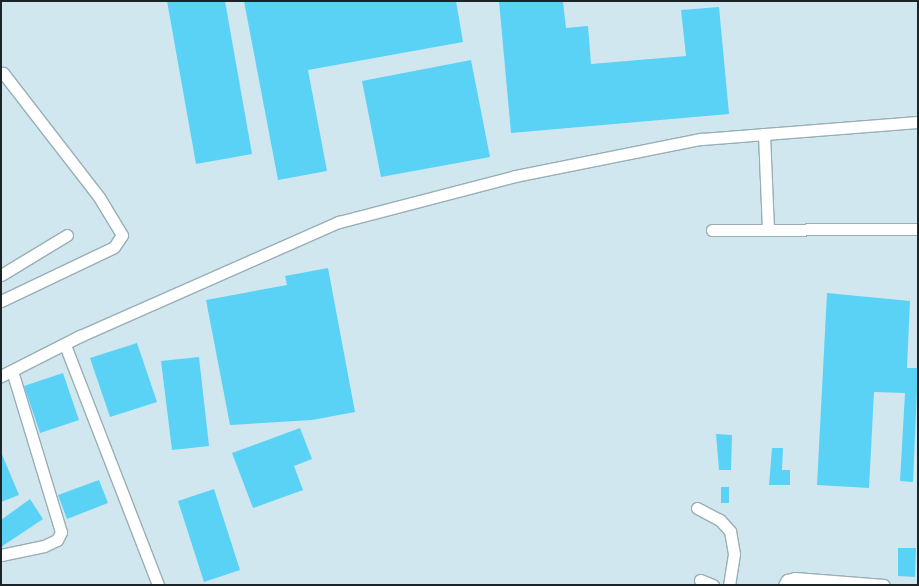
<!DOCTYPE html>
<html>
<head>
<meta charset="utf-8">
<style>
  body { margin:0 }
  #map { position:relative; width:919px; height:586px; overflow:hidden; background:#d1e7ef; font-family:"Asap Condensed",sans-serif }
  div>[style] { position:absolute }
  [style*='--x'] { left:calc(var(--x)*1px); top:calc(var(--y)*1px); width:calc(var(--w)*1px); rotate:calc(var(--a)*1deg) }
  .building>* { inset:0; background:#5ad2f6 }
  .roads { filter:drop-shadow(1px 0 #99aeb5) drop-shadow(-1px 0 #99aeb5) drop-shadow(0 1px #99aeb5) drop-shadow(0 -1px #99aeb5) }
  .minor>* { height:11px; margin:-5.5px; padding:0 5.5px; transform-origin:5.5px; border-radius:5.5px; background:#fff }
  span { translate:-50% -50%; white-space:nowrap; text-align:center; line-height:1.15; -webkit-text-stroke:5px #d1e7ef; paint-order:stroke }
  .frame { position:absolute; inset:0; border:2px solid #1c2427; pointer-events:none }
</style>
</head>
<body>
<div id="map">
  <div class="building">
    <i style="clip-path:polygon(167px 1px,225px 1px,252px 154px,196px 164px)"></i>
    <i style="clip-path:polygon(244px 1px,456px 1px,463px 42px,308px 70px,327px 171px,278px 180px)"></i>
    <i style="clip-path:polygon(499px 1px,563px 1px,566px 28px,588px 26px,591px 64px,686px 56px,681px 10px,719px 7px,729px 114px,511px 133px)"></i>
    <i style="clip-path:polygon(471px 60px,490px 157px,381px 177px,362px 81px)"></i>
    <i style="clip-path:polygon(328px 268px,355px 412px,312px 420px,230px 425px,206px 300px,287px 285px,285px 276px)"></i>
    <i style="clip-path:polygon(827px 293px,910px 301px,907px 368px,918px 368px,913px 482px,900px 481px,905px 393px,874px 392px,869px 488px,817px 485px)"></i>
    <i style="clip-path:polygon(137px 343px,157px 402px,110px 417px,90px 358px)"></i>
    <i style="clip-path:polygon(199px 357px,209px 446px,172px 450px,161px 361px)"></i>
    <i style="clip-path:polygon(63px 373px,79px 420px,40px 433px,24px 386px)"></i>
    <i style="clip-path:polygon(300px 428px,312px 459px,294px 466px,303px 490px,253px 508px,232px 453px)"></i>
    <i style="clip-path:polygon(716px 434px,732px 435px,731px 470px,719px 470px)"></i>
    <i style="clip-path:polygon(772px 448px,783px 448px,782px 470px,790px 470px,790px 485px,769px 485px)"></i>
    <i style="clip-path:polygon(1px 452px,19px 495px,1px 502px)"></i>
    <i style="clip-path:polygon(99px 480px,108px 503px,67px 519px,58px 495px)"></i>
    <i style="clip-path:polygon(721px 487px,729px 487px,729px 503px,721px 503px)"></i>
    <i style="clip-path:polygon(214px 489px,240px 570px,204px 582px,178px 501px)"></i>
    <i style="clip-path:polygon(30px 499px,43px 519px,1px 547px,1px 520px)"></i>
    <i style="clip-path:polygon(898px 548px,916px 548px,915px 577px,898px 576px)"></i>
  </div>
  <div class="roads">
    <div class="minor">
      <i style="--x:764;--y:134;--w:95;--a:87.6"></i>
      <i style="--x:712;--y:230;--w:206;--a:-0.3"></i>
      <i style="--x:1;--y:275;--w:77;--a:-31.2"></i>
      <i style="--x:1;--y:301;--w:125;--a:-25.5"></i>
      <i style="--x:114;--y:247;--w:14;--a:-56"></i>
      <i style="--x:122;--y:235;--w:44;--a:-121.2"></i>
      <i style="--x:99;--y:197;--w:157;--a:-127.7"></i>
      <i style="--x:65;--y:345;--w:257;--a:68.8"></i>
      <i style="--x:1;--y:376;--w:89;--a:-26.9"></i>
      <i style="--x:80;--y:336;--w:283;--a:-23.8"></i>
      <i style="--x:339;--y:222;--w:182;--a:-14.6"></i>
      <i style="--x:515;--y:176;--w:190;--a:-11.3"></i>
      <i style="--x:701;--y:139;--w:218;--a:-4.5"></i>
      <i style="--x:697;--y:508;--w:26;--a:28"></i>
      <i style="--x:720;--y:520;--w:15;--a:48"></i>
      <i style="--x:730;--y:531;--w:23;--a:80"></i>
      <i style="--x:734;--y:554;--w:31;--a:99"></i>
      <i style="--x:1;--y:555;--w:44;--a:-11.8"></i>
      <i style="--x:44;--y:546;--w:14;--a:-25"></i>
      <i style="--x:57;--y:540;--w:9;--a:-63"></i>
      <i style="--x:61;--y:532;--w:168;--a:-106.9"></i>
      <i style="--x:700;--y:580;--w:14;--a:21"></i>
      <i style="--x:784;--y:585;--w:6;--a:-59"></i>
      <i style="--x:787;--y:580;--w:8;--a:-14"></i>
      <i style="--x:795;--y:578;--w:89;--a:4.5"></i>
    </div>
  </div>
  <div class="frame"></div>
</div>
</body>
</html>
